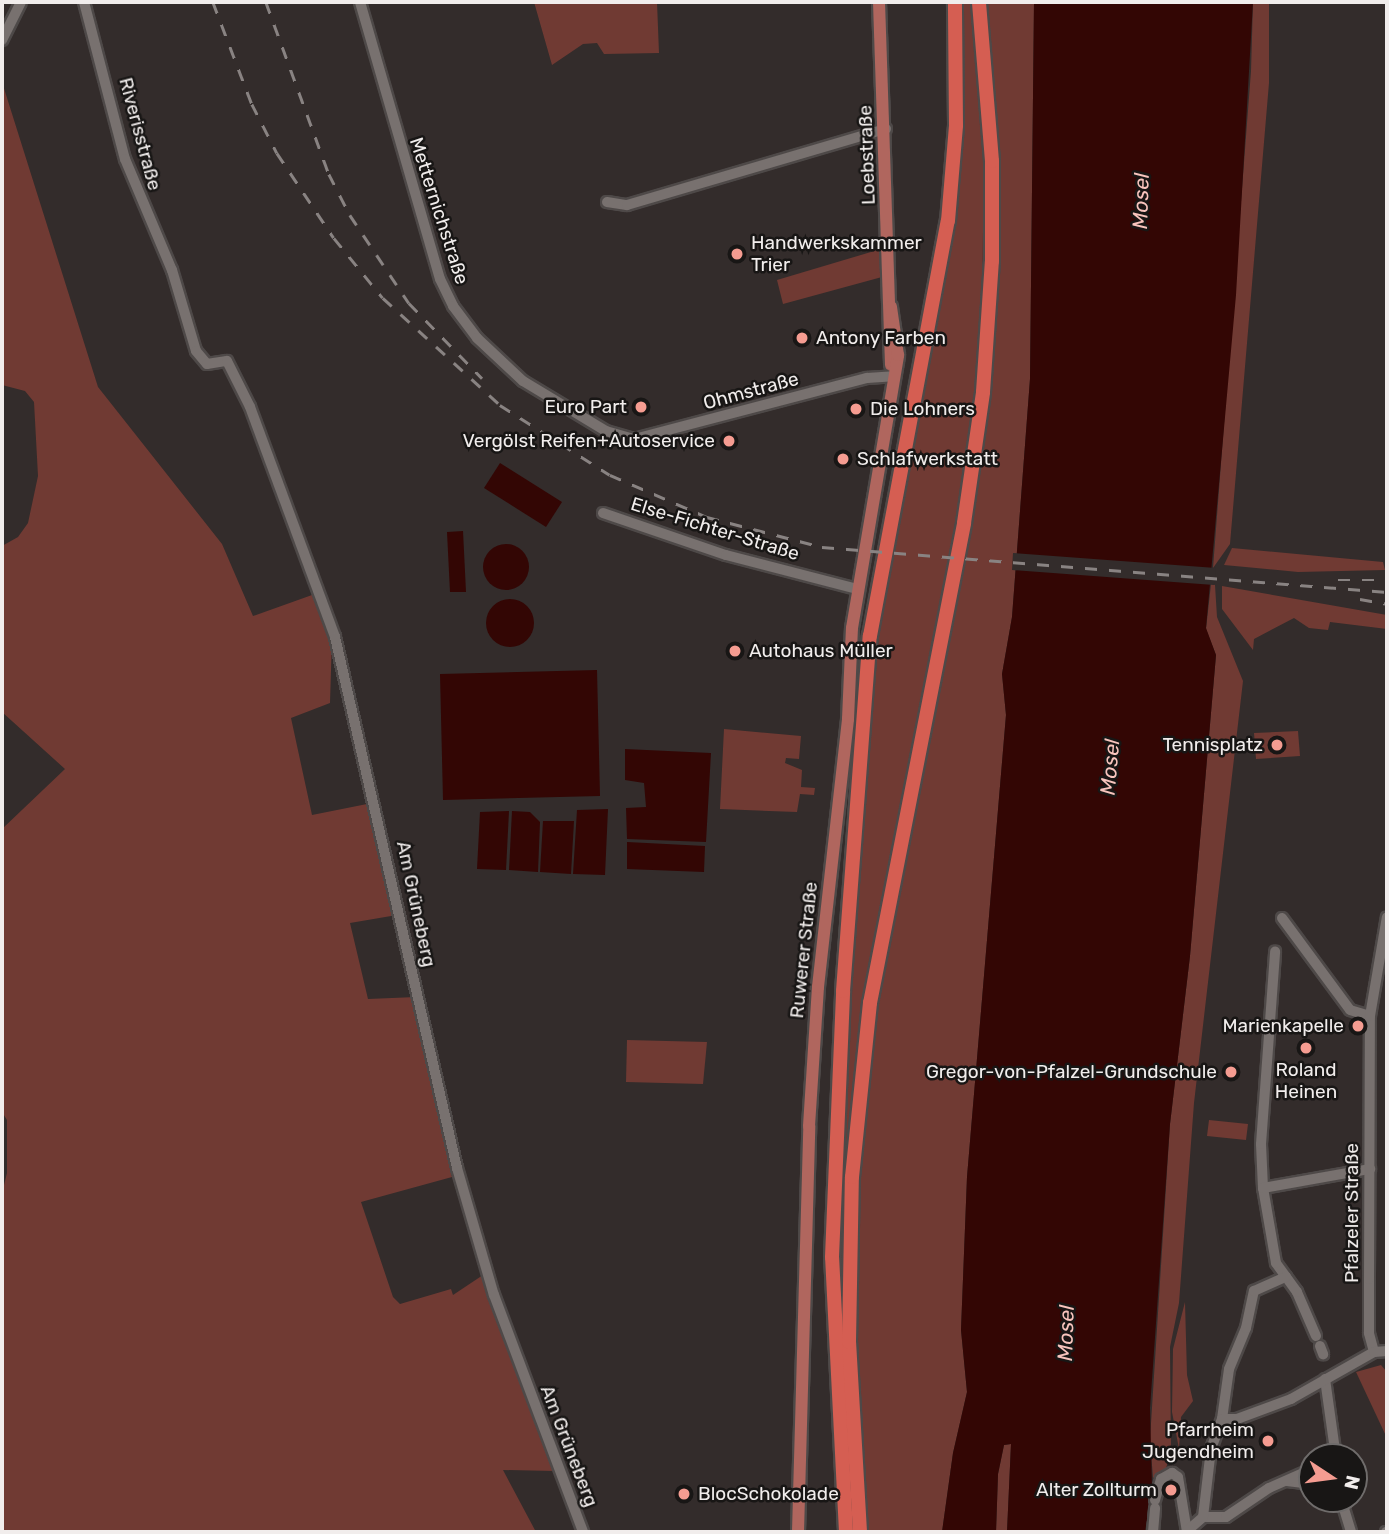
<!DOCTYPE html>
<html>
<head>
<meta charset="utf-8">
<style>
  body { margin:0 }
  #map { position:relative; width:1389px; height:1534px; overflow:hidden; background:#332c2b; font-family:Rubik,sans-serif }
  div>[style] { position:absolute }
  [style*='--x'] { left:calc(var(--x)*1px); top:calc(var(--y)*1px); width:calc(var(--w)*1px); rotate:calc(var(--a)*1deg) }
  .green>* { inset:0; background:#703a33 }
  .water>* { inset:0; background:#330604 }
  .round { border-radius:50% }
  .pier>* { inset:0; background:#332c2b }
  .roads { filter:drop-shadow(2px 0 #4e4948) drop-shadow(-2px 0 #4e4948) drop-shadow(0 2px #4e4948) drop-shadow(0 -2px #4e4948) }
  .minor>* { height:10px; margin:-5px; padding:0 5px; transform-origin:5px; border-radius:5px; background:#78716f }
  .major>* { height:12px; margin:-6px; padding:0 6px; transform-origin:6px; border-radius:6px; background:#b0665e }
  .highway>* { height:14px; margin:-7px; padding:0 7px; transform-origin:7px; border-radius:7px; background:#d55e52 }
  .rail>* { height:2.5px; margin-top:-1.25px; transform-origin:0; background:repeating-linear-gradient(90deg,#898382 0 12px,transparent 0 24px) }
  .dots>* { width:19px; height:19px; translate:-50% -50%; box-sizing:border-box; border:4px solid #181615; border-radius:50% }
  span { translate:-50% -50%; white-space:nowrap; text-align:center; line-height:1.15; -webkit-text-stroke:5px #181615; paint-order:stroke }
  .street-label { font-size:19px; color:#f1edec }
  .poi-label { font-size:19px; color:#f1edec }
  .left { translate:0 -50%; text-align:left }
  .right { translate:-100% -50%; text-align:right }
  .water-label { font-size:21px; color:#f8c4bd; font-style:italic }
  .frame { position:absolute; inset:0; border:4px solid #f1edec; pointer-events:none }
  .north { position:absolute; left:1298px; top:1443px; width:70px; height:70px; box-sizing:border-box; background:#181615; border:2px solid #6f6c6b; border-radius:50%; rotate:103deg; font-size:19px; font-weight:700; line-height:28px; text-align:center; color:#f1edec }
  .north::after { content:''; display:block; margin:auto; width:24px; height:32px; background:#f59c91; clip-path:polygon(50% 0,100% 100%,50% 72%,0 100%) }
</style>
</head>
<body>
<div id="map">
  <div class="green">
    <i style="clip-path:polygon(534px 2px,657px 2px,659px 53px,604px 54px,597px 43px,583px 44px,552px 65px)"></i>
    <i style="clip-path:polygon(961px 2px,972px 2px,984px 128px,982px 335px,973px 421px,944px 586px,870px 967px,853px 1097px,843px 1256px,838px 1254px,840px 1140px,868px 727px,884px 595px,953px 232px,960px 166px)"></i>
    <i style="clip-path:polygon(984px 2px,1034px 2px,1030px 379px,1012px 617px,1002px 674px,1006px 715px,967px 1177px,961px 1330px,967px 1392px,953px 1453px,942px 1532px,866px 1532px,855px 1309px,860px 1153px,876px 1009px,968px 548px,994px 349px,1000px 211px,997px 125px)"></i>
    <i style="clip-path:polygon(1253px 2px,1269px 2px,1269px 83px,1230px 544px,1213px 568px,1251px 71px)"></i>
    <i style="clip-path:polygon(2px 82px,98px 387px,222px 544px,253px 616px,312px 595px,332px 637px,330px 703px,291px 718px,312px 815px,372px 803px,397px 915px,350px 923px,368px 999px,416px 997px,452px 1177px,361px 1202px,393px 1297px,400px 1304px,451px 1289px,453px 1295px,483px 1275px,555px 1471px,503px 1470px,536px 1532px,2px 1532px,2px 1193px,7px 1173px,7px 1120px,2px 1112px,2px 829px,65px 769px,2px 712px,2px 546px,18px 537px,28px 523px,38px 476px,34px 402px,25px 391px,2px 385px)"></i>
    <i style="clip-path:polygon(881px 249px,882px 277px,783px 304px,777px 280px)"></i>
    <i style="clip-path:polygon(1232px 548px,1383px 562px,1385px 570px,1298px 572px,1224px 565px)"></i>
    <i style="clip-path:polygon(1211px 584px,1215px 585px,1217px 617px,1243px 681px,1194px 1103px,1179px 1303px,1170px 1347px,1171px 1448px,1166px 1469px,1153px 1478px,1150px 1439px,1170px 1124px,1190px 956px,1216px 655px,1206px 629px)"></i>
    <i style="clip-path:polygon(1222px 586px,1387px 615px,1387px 629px,1330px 622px,1328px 630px,1309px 628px,1294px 618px,1254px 639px,1253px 650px,1222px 609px)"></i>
    <i style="clip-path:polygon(724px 729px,801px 736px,799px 759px,786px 758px,785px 763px,802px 770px,801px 787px,815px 788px,814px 795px,800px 794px,797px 812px,720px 809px)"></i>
    <i style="clip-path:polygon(1298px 731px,1300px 756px,1256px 759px,1254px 733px)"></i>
    <i style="clip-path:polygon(627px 1040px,707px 1042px,703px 1084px,626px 1082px)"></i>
    <i style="clip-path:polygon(1209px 1120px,1248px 1124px,1246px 1140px,1207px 1136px)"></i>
    <i style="clip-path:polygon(1185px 1302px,1187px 1375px,1193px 1401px,1181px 1417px,1179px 1449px,1172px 1412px,1173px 1349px)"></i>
    <i style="clip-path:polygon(1381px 1365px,1387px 1372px,1386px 1436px,1356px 1372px)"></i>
    <i style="clip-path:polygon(1011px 1444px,1007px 1532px,996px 1532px,998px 1474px,1004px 1445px)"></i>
  </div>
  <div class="water">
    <i style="clip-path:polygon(1034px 2px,1253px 2px,1236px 295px,1206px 628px,1216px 655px,1190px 956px,1170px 1124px,1150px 1408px,1152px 1488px,1145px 1532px,1007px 1532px,1011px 1444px,1004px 1445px,998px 1474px,996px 1532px,942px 1532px,953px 1453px,967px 1392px,961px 1330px,967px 1177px,1006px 715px,1002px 674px,1012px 617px,1030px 379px)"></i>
    <i style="clip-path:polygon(500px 463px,562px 502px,546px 527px,484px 488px)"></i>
    <i style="clip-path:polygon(463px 531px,466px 592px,450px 592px,447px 532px)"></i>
    <i class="round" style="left:483px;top:544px;width:46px;height:46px"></i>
    <i class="round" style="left:486px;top:599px;width:48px;height:48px"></i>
    <i style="clip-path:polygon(597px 670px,600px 796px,443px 800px,440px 674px)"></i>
    <i style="clip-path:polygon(625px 749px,711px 753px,706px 842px,627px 839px,626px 808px,646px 807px,644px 783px,625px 780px)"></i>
    <i style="clip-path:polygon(608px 809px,605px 875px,573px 874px,577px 810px)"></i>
    <i style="clip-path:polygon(509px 811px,506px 870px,477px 869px,480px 812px)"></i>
    <i style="clip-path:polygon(512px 811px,530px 812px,540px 822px,538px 872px,509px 870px)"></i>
    <i style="clip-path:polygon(543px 821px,574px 821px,571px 874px,540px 872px)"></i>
    <i style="clip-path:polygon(627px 842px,705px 846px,704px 872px,627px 869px)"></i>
  </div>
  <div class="pier">
    <i style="clip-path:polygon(1013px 553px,1216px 568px,1214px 585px,1012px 570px)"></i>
  </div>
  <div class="roads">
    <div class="minor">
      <i style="--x:84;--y:2;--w:162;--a:75.4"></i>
      <i style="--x:125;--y:159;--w:121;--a:67.1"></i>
      <i style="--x:172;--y:270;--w:84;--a:73.5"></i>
      <i style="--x:196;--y:351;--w:17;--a:50"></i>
      <i style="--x:207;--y:364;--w:20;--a:-9"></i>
      <i style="--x:227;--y:361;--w:51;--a:63.4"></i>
      <i style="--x:250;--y:407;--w:245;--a:69.7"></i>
      <i style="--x:335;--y:637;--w:545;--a:77.06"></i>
      <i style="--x:457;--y:1168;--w:132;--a:73.8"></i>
      <i style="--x:494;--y:1295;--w:253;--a:69.4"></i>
      <i style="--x:360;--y:2;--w:288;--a:73.9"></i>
      <i style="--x:440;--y:279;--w:30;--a:64"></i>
      <i style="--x:453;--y:306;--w:40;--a:53"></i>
      <i style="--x:477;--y:338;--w:63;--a:43.1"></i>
      <i style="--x:523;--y:381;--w:97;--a:31.1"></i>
      <i style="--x:606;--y:431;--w:29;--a:16"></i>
      <i style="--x:634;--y:439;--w:241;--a:-14.7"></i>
      <i style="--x:867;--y:378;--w:26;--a:-4"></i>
      <i style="--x:2;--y:40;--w:42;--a:-63.4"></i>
      <i style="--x:607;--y:202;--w:20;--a:9"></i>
      <i style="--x:627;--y:205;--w:270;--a:-16.4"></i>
      <i style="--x:603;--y:513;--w:130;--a:18.9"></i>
      <i style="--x:726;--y:555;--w:135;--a:14.5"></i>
      <i style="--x:1282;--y:918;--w:114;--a:53.5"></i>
      <i style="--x:1350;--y:1010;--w:21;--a:17"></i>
      <i style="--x:1263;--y:1188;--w:44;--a:-92.6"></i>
      <i style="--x:1261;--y:1144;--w:193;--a:-85.8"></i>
      <i style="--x:1316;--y:1336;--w:48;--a:-113.4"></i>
      <i style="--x:1297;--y:1292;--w:36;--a:-126"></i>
      <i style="--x:1276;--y:1263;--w:76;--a:-99.8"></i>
      <i style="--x:1263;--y:1188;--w:109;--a:-10.1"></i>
      <i style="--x:1320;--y:1346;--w:9;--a:69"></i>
      <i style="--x:1374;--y:1352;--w:20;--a:-105"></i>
      <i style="--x:1369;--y:1333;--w:54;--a:-90"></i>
      <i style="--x:1369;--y:1279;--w:263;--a:-89.8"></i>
      <i style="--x:1370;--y:1016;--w:100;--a:-80.3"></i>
      <i style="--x:1325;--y:1379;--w:79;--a:82"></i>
      <i style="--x:1222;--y:1419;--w:50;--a:-82"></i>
      <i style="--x:1229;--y:1369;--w:44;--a:-67.5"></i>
      <i style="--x:1246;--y:1328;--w:38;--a:-78"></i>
      <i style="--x:1254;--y:1291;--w:35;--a:-24"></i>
      <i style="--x:1287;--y:1481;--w:25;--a:7"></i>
      <i style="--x:1341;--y:1499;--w:34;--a:73"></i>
      <i style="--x:1155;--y:1500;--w:22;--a:-74"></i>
      <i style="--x:1161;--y:1479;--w:13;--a:-29"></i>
      <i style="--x:1172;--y:1473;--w:7;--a:34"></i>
      <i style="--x:1178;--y:1477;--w:56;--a:80.7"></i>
      <i style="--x:1203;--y:1517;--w:23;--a:0"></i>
      <i style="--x:1226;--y:1517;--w:52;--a:-34"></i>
      <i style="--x:1269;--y:1488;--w:47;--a:-23.8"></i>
      <i style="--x:1187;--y:1531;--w:21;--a:-41"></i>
      <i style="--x:1203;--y:1517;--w:68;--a:-83.3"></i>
      <i style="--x:1211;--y:1449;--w:32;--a:-70"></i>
      <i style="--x:1222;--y:1419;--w:15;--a:0"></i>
      <i style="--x:1237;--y:1419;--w:58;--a:-20.3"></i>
      <i style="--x:1291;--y:1399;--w:95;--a:-29.5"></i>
      <i style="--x:1374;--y:1352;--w:13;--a:-4"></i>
      <i style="--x:1153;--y:1532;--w:24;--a:-85"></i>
      <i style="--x:1386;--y:1532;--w:1;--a:0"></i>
    </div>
    <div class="major">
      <i style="--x:879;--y:2;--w:363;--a:88.1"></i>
      <i style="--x:798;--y:1532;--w:406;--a:-88.4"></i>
      <i style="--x:809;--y:1126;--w:139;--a:-86.3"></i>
      <i style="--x:818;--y:987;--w:270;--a:-83.6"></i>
      <i style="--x:848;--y:719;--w:91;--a:-87.5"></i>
      <i style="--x:852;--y:628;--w:277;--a:-80.4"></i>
      <i style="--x:898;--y:355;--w:49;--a:-98.3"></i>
    </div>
    <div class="highway">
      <i style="--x:846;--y:1532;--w:275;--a:-92.9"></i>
      <i style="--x:832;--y:1257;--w:266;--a:-87.6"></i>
      <i style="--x:843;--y:991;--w:356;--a:-85.7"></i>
      <i style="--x:870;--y:636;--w:422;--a:-79.4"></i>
      <i style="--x:948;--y:221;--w:96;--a:-85.2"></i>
      <i style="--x:956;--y:125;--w:123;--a:-90.5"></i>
      <i style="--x:860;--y:1532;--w:190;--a:-93.3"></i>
      <i style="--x:849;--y:1342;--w:165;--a:-89"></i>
      <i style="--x:852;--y:1177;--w:175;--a:-84.1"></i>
      <i style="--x:870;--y:1003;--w:489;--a:-78.9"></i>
      <i style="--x:964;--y:523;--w:132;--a:-81.7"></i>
      <i style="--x:983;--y:392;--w:131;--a:-86.1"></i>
      <i style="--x:992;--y:261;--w:100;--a:-90"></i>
      <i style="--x:992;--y:161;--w:160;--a:-94.7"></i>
    </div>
  </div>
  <div class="rail">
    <i style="--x:213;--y:2;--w:109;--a:69.1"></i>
    <i style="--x:252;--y:104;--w:55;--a:63"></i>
    <i style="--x:277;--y:153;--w:102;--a:56.2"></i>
    <i style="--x:334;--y:238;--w:77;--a:50.8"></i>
    <i style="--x:383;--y:298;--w:159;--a:42.4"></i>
    <i style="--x:500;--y:405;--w:130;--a:32.5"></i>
    <i style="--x:610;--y:475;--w:106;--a:23.4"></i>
    <i style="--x:707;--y:517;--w:119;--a:14.6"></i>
    <i style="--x:822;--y:547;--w:567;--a:4.55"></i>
    <i style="--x:266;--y:2;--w:183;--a:69.9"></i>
    <i style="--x:329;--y:174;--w:46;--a:62.9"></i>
    <i style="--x:350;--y:215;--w:106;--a:56.2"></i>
    <i style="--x:409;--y:303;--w:105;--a:45.8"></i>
    <i style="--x:1338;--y:580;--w:49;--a:0"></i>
    <i style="--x:1360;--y:599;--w:27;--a:10"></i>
  </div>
  <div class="dots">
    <i style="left:737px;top:254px;background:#f59c91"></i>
    <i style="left:802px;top:338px;background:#f59c91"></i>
    <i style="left:641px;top:407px;background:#f59c91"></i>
    <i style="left:856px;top:409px;background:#f59c91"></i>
    <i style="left:729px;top:441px;background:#f59c91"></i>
    <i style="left:843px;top:459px;background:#f59c91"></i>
    <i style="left:735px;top:651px;background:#f59c91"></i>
    <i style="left:1277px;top:745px;background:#f59c91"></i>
    <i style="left:1358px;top:1026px;background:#f59c91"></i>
    <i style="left:1306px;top:1048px;background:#f59c91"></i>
    <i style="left:1231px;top:1072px;background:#f59c91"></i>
    <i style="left:1268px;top:1441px;background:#f59c91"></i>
    <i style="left:1171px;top:1490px;background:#f59c91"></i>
    <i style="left:684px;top:1494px;background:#f59c91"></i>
  </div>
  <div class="street-label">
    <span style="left:140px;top:134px;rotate:75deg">Riverisstraße</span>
    <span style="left:867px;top:155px;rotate:-92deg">Loebstraße</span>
    <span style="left:439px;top:211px;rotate:72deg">Metternichstraße</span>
    <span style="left:751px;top:391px;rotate:-15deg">Ohmstraße</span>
    <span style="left:715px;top:529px;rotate:17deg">Else-Fichter-Straße</span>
    <span style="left:416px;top:904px;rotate:78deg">Am Grüneberg</span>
    <span style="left:804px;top:950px;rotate:-84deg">Ruwerer Straße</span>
    <span style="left:1352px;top:1213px;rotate:-90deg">Pfalzeler Straße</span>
    <span style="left:569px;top:1446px;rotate:69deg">Am Grüneberg</span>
  </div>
  <div class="poi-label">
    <span class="left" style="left:751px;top:254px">Handwerkskammer<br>Trier</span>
    <span class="left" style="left:816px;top:338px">Antony Farben</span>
    <span class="right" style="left:627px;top:407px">Euro Part</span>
    <span class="left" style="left:870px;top:409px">Die Lohners</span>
    <span class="right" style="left:715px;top:441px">Vergölst Reifen+Autoservice</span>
    <span class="left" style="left:857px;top:459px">Schlafwerkstatt</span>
    <span class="left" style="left:749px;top:651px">Autohaus Müller</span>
    <span class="right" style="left:1263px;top:745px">Tennisplatz</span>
    <span class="right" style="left:1344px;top:1026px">Marienkapelle</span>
    <span style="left:1306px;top:1081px">Roland<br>Heinen</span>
    <span class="right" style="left:1217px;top:1072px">Gregor-von-Pfalzel-Grundschule</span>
    <span class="right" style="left:1254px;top:1441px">Pfarrheim<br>Jugendheim</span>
    <span class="right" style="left:1157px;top:1490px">Alter Zollturm</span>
    <span class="left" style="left:698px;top:1494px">BlocSchokolade</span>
  </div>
  <div class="water-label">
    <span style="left:1141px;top:201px;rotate:-88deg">Mosel</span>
    <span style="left:1110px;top:767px;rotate:-85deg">Mosel</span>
    <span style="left:1066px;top:1333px;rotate:-88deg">Mosel</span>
  </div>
  <div class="frame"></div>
  <div class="north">N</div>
</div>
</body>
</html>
